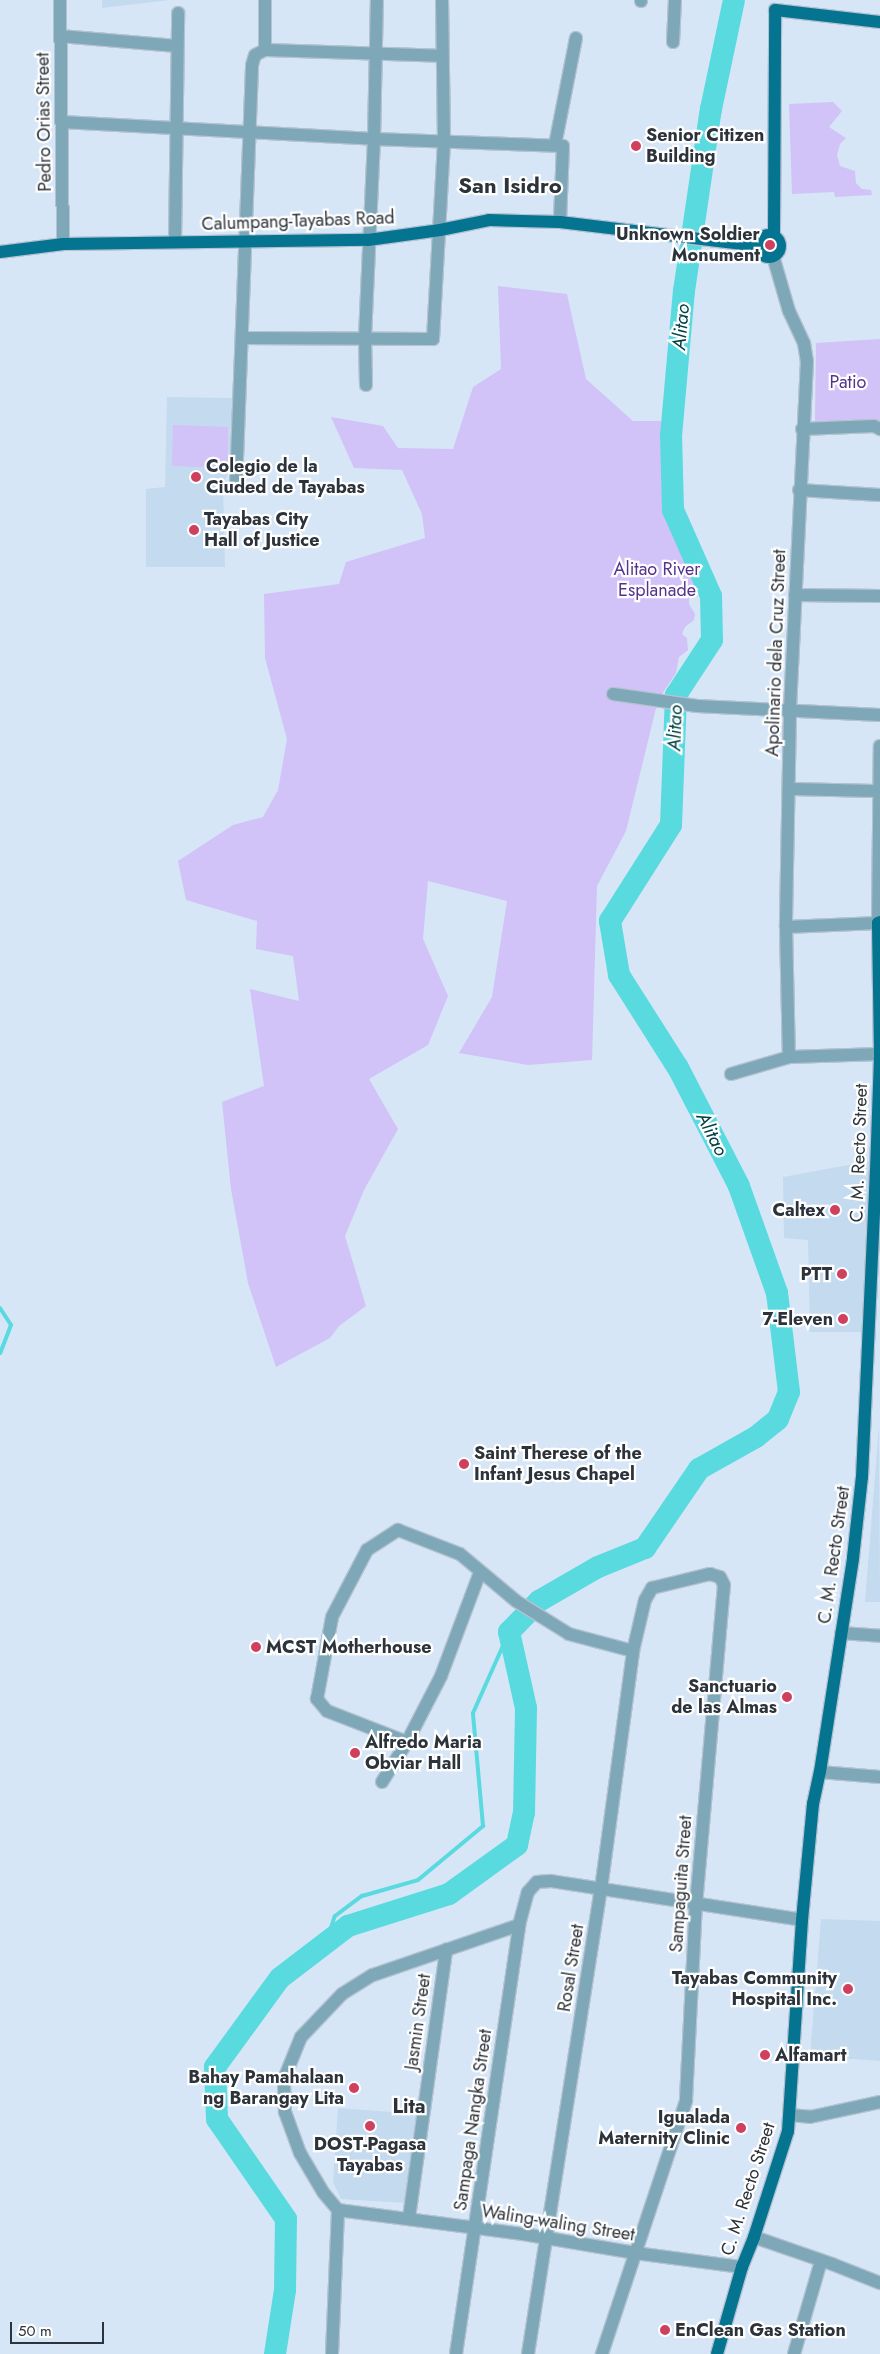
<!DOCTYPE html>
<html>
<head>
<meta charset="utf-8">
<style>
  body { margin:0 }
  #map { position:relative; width:880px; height:2354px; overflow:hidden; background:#d6e6f7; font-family:Jost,sans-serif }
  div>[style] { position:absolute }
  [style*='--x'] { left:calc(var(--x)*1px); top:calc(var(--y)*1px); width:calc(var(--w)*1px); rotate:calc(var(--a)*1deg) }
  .built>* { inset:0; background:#c4daef }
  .green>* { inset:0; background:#d1c2f8 }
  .stream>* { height:4px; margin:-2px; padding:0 2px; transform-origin:2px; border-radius:2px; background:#59dadf }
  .river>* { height:22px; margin:-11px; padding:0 11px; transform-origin:11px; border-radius:11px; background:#59dadf }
  .roads { filter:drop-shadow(1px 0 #b4c2d1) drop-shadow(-1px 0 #b4c2d1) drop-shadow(0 1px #b4c2d1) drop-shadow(0 -1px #b4c2d1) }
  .minor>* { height:12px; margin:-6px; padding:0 6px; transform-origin:6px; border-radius:6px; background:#7ea8b8 }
  .major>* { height:12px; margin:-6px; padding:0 6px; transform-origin:6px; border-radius:6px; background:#057491 }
  .major>.ring { margin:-6px; padding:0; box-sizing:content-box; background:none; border:12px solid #057491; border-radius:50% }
  .dots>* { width:14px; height:14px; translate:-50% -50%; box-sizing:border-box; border:2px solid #fff; border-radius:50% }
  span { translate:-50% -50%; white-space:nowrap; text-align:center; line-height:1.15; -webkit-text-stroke:4.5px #fff; paint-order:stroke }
  .street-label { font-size:18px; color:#2d333a }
  .poi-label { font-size:18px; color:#2d333a; font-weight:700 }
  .left { translate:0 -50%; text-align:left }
  .right { translate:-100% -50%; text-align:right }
  .park-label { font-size:18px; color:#55338c }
  .water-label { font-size:19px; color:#024143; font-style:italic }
  .quarter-label { font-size:20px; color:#2d333a; font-weight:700 }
  .district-label { font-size:22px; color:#2d333a; font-weight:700 }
  .scale { position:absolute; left:10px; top:2322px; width:94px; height:22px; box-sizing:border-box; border:2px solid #2d333a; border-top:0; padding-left:6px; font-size:15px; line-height:18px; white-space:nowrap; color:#2d333a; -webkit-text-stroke:4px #fff; paint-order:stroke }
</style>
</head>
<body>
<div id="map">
  <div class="built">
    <i style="clip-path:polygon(102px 0,170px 0,102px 8px)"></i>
    <i style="clip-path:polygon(167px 397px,235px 398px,232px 463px,223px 486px,225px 567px,146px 567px,146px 489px,165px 487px)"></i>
    <i style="clip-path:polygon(870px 1161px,866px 1241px,865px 1332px,810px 1332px,808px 1240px,784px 1238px,783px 1177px)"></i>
    <i style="clip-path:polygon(879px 1426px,880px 1602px,865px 1602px)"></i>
    <i style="clip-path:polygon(821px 1919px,880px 1921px,880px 2061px,810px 2056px)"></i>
    <i style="clip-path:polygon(338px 2108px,418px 2114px,406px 2203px,341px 2199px,333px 2182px)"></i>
  </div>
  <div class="green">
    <i style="clip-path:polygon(833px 102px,842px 111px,829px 127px,846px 138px,840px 144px,837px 155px,840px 166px,855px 171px,856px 183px,862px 189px,871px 190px,872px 195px,835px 197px,834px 192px,792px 194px,789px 104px)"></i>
    <i style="clip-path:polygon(498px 286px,567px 294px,586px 379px,633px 421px,672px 421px,673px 510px,692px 553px,693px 575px,699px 585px,698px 591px,689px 598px,689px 604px,695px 614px,694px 620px,685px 627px,682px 634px,687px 638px,688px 650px,679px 657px,676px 673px,658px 700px,626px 831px,597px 886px,592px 1060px,528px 1065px,459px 1053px,492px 997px,507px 901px,428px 881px,423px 939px,448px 996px,428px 1045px,369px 1079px,398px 1129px,364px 1190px,345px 1236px,366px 1306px,339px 1326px,330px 1338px,276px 1367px,248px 1283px,231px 1189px,222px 1102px,264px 1086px,250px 989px,299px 1001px,293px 956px,256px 949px,257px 921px,186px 900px,178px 861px,233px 825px,263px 817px,278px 790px,287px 739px,265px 658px,264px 594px,339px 584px,346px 562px,425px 538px,422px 514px,402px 470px,354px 468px,331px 417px,383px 426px,398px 448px,453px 449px,473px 387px,501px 369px)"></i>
    <i style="clip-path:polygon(880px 339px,880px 421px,815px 422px,816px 343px)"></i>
    <i style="clip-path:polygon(173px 425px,228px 427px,228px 468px,172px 466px)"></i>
  </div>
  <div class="stream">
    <i style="--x:0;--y:1308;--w:20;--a:57"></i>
    <i style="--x:11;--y:1325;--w:30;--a:111"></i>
    <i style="--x:326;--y:1943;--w:28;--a:-72"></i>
    <i style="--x:335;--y:1916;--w:34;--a:-37"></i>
    <i style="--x:362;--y:1896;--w:58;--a:-15.9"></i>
    <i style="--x:418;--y:1880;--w:85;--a:-39.7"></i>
    <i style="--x:483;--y:1826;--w:113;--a:-95.1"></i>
    <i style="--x:473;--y:1713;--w:89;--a:-66"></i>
  </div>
  <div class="river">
    <i style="--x:275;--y:2354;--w:65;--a:-81.1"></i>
    <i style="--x:285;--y:2290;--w:71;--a:-89.2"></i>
    <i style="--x:286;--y:2219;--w:121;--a:-124.6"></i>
    <i style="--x:217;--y:2119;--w:52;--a:-92.2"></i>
    <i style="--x:215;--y:2067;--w:110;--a:-53.9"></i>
    <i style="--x:280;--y:1978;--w:86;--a:-37.4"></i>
    <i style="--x:348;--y:1926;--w:106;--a:-17.6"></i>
    <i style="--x:449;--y:1894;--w:84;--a:-35.8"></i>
    <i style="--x:517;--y:1845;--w:33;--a:-78"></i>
    <i style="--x:524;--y:1813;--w:105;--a:-88.9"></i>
    <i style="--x:526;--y:1708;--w:78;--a:-102.6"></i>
    <i style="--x:509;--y:1632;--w:43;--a:-45.9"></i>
    <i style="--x:539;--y:1601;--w:68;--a:-30"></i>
    <i style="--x:598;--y:1567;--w:51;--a:-22"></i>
    <i style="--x:645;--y:1548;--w:96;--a:-55.6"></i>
    <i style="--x:699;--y:1469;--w:65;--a:-29.3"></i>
    <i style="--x:756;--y:1437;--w:28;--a:-39"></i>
    <i style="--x:778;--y:1419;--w:29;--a:-68"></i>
    <i style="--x:789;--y:1392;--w:100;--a:-96.9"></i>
    <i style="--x:777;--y:1293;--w:114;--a:-109.6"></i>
    <i style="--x:739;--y:1186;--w:133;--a:-117.3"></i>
    <i style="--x:678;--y:1068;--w:110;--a:-122.4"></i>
    <i style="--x:619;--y:975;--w:55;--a:-99.5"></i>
    <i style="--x:610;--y:921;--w:114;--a:-57.6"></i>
    <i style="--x:671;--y:825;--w:130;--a:-87.8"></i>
    <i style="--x:676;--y:695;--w:66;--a:-56.8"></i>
    <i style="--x:712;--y:640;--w:44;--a:-91.3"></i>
    <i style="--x:711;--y:596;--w:94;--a:-113.8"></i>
    <i style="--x:673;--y:510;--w:74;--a:-91.5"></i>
    <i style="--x:671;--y:436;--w:146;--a:-84.9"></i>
    <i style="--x:684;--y:291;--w:184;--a:-81.6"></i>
    <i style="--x:711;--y:109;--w:111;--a:-78.1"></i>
  </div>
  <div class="roads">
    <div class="minor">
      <i style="--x:60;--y:0;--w:244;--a:89.3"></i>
      <i style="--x:641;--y:1;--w:1;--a:-90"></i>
      <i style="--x:60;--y:36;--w:117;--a:4.9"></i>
      <i style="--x:673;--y:42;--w:42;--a:-87.3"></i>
      <i style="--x:265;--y:50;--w:50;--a:-90"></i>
      <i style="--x:62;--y:122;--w:312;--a:3.1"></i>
      <i style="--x:374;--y:139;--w:189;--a:2.1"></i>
      <i style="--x:563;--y:146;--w:76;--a:92.3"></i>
      <i style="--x:555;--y:145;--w:109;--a:-78.9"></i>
      <i style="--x:175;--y:242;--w:229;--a:-89.2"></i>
      <i style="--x:773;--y:256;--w:57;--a:73.8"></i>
      <i style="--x:789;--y:311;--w:35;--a:65"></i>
      <i style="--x:804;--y:343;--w:18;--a:81"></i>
      <i style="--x:807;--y:361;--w:351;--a:92.8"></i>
      <i style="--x:790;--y:712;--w:215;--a:91.1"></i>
      <i style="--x:786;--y:927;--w:130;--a:88.7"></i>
      <i style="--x:243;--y:338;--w:190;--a:0.3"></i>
      <i style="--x:433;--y:339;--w:198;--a:-86.8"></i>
      <i style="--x:444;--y:141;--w:141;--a:-90.8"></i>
      <i style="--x:366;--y:385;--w:48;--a:-91.2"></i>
      <i style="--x:365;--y:337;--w:198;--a:-87.4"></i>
      <i style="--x:374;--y:139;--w:139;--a:-88.8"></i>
      <i style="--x:802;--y:429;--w:72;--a:-2.4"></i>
      <i style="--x:874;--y:426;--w:7;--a:27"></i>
      <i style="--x:236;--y:484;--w:419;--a:-87.8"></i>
      <i style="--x:252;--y:65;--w:10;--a:-73"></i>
      <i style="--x:255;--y:55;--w:11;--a:-27"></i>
      <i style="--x:265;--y:50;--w:177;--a:1.9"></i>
      <i style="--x:799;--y:490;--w:81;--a:3.5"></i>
      <i style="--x:795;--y:595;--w:85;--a:0.7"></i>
      <i style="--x:613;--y:694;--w:85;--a:8.1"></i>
      <i style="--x:697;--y:706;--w:183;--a:2.8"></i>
      <i style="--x:789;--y:789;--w:89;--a:1.3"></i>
      <i style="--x:786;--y:927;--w:92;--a:-2.5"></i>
      <i style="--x:878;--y:923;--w:177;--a:-89.4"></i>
      <i style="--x:731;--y:1074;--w:60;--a:-16.3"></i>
      <i style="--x:789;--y:1057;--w:91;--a:-1.9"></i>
      <i style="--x:841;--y:1633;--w:39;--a:4"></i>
      <i style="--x:407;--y:1742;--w:86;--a:-158.8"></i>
      <i style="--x:327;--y:1711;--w:16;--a:-130"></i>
      <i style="--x:317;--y:1699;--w:83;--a:-79.6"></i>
      <i style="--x:332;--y:1617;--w:76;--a:-62.4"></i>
      <i style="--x:367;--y:1550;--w:37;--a:-33"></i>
      <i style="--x:398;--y:1530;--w:66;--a:21.2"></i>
      <i style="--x:460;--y:1554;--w:73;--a:40"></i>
      <i style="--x:516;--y:1601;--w:62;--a:31.9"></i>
      <i style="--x:569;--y:1634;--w:66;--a:14.9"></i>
      <i style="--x:820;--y:1772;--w:60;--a:4.8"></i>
      <i style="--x:382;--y:1782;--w:47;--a:-58"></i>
      <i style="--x:407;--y:1742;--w:74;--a:-62.7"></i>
      <i style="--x:441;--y:1676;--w:111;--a:-69.4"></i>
      <i style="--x:789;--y:2115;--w:21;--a:5"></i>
      <i style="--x:810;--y:2117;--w:72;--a:-12.1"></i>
      <i style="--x:338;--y:2210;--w:187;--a:7.4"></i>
      <i style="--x:523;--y:2234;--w:114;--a:9.6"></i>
      <i style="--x:635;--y:2253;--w:108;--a:7.5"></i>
      <i style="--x:409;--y:2218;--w:271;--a:-82.1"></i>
      <i style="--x:754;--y:2237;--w:83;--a:19.1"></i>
      <i style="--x:832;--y:2264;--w:52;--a:21.6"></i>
      <i style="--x:332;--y:2354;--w:144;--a:-87.6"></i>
      <i style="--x:338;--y:2210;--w:23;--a:-130"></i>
      <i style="--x:323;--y:2192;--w:45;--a:-120.5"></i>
      <i style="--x:300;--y:2153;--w:44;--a:-110.1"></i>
      <i style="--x:285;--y:2112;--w:33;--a:-92"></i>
      <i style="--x:284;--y:2079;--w:45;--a:-68"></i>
      <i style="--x:301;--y:2037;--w:59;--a:-46.4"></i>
      <i style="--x:342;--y:1994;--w:36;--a:-32"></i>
      <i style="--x:373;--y:1975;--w:154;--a:-18.9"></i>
      <i style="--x:456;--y:2354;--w:434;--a:-81.6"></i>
      <i style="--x:519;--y:1925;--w:34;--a:-75"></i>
      <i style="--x:528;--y:1892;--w:13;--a:-48"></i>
      <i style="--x:537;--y:1882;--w:14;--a:-4"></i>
      <i style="--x:551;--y:1881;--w:254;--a:8.8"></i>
      <i style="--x:528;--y:2354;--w:471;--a:-81.1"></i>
      <i style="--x:601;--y:1889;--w:240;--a:-82.3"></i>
      <i style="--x:633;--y:1651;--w:52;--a:-76.8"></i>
      <i style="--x:645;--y:1600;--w:14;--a:-60"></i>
      <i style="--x:652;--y:1588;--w:60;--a:-13.6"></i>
      <i style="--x:710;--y:1574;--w:10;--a:17"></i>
      <i style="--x:720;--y:1577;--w:9;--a:63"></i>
      <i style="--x:724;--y:1585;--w:318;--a:95"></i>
      <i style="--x:696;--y:1902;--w:199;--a:92.9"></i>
      <i style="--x:686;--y:2101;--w:267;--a:108.4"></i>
      <i style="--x:794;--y:2354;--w:97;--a:-73.8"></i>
    </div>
    <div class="major">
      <i class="ring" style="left:758px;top:235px;width:10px;height:10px"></i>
      <i style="--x:774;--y:235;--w:225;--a:-89.7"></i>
      <i style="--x:775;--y:10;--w:106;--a:6.5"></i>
      <i style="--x:0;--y:252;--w:64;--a:-7.2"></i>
      <i style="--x:63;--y:244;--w:305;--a:-0.8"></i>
      <i style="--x:368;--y:240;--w:73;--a:-7.9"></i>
      <i style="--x:440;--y:230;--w:50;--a:-11.5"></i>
      <i style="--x:489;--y:220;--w:71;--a:1.6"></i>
      <i style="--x:560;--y:222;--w:199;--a:6.9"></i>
      <i style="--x:717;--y:2354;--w:91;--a:-74"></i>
      <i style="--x:742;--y:2267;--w:32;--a:-68"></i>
      <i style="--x:754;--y:2237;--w:111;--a:-72.2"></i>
      <i style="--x:788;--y:2131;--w:211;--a:-86.2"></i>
      <i style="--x:802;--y:1920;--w:117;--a:-84.6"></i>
      <i style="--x:813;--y:1804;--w:33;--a:-78"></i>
      <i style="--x:820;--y:1772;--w:217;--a:-81.2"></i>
      <i style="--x:853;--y:1558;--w:81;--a:-83.7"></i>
      <i style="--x:862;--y:1477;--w:306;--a:-87.4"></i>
      <i style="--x:876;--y:1171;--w:117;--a:-88"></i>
      <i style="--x:880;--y:1054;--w:131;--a:-90.9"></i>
      <i style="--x:878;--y:923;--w:2;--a:-27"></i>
    </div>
  </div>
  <div class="dots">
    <i style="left:636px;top:146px;background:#cf3f5e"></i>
    <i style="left:770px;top:245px;background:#cf3f5e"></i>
    <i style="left:196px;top:477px;background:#cf3f5e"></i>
    <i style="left:194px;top:530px;background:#cf3f5e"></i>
    <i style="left:835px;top:1210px;background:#cf3f5e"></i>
    <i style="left:842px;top:1274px;background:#cf3f5e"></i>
    <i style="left:843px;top:1319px;background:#cf3f5e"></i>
    <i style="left:464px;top:1464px;background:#cf3f5e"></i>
    <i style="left:256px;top:1647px;background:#cf3f5e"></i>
    <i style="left:787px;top:1697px;background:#cf3f5e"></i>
    <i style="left:355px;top:1753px;background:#cf3f5e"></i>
    <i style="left:848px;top:1989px;background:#cf3f5e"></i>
    <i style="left:765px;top:2055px;background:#cf3f5e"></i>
    <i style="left:354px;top:2088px;background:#cf3f5e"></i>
    <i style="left:370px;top:2126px;background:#cf3f5e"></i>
    <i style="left:741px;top:2128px;background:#cf3f5e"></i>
    <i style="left:665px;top:2330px;background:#cf3f5e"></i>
  </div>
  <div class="street-label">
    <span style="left:44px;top:122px;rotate:-91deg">Pedro Orias Street</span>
    <span style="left:298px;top:221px;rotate:-2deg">Calumpang-Tayabas Road</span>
    <span style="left:776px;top:653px;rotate:-88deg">Apolinario dela Cruz Street</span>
    <span style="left:859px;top:1153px;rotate:-88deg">C. M. Recto Street</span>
    <span style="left:834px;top:1555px;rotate:-82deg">C. M. Recto Street</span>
    <span style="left:681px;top:1884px;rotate:-86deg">Sampaguita Street</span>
    <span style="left:571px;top:1968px;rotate:-81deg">Rosal Street</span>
    <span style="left:418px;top:2022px;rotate:-82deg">Jasmin Street</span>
    <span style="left:473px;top:2120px;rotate:-82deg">Sampaga Nangka Street</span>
    <span style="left:748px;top:2189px;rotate:-72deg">C. M. Recto Street</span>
    <span style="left:558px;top:2223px;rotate:9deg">Waling-waling Street</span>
  </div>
  <div class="poi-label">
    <span class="left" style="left:646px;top:146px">Senior Citizen<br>Building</span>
    <span class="right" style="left:760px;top:245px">Unknown Soldier<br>Monument</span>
    <span class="left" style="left:206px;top:477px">Colegio de la<br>Ciuded de Tayabas</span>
    <span class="left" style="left:204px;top:530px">Tayabas City<br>Hall of Justice</span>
    <span class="right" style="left:825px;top:1210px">Caltex</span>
    <span class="right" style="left:832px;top:1274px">PTT</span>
    <span class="right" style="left:833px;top:1319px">7-Eleven</span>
    <span class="left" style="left:474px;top:1464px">Saint Therese of the<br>Infant Jesus Chapel</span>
    <span class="left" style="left:266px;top:1647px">MCST Motherhouse</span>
    <span class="right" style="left:777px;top:1697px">Sanctuario<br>de las Almas</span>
    <span class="left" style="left:365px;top:1753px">Alfredo Maria<br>Obviar Hall</span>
    <span class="right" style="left:837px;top:1989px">Tayabas Community<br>Hospital Inc.</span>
    <span class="left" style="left:775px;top:2055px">Alfamart</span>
    <span class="right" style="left:344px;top:2088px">Bahay Pamahalaan<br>ng Barangay Lita</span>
    <span class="right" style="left:730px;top:2128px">Igualada<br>Maternity Clinic</span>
    <span style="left:370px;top:2155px">DOST-Pagasa<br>Tayabas</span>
    <span class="left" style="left:675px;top:2330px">EnClean Gas Station</span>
  </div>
  <div class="park-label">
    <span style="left:848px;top:382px">Patio</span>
    <span style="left:657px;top:580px">Alitao River<br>Esplanade</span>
  </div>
  <div class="water-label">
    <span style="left:681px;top:327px;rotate:-85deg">Alitao</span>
    <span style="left:675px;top:728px;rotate:-88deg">Alitao</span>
    <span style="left:712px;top:1134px;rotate:63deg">Alitao</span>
  </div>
  <div class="quarter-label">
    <span style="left:409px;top:2106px">Lita</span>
  </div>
  <div class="district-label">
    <span style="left:510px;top:186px">San Isidro</span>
  </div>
  <div class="scale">50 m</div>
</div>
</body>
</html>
